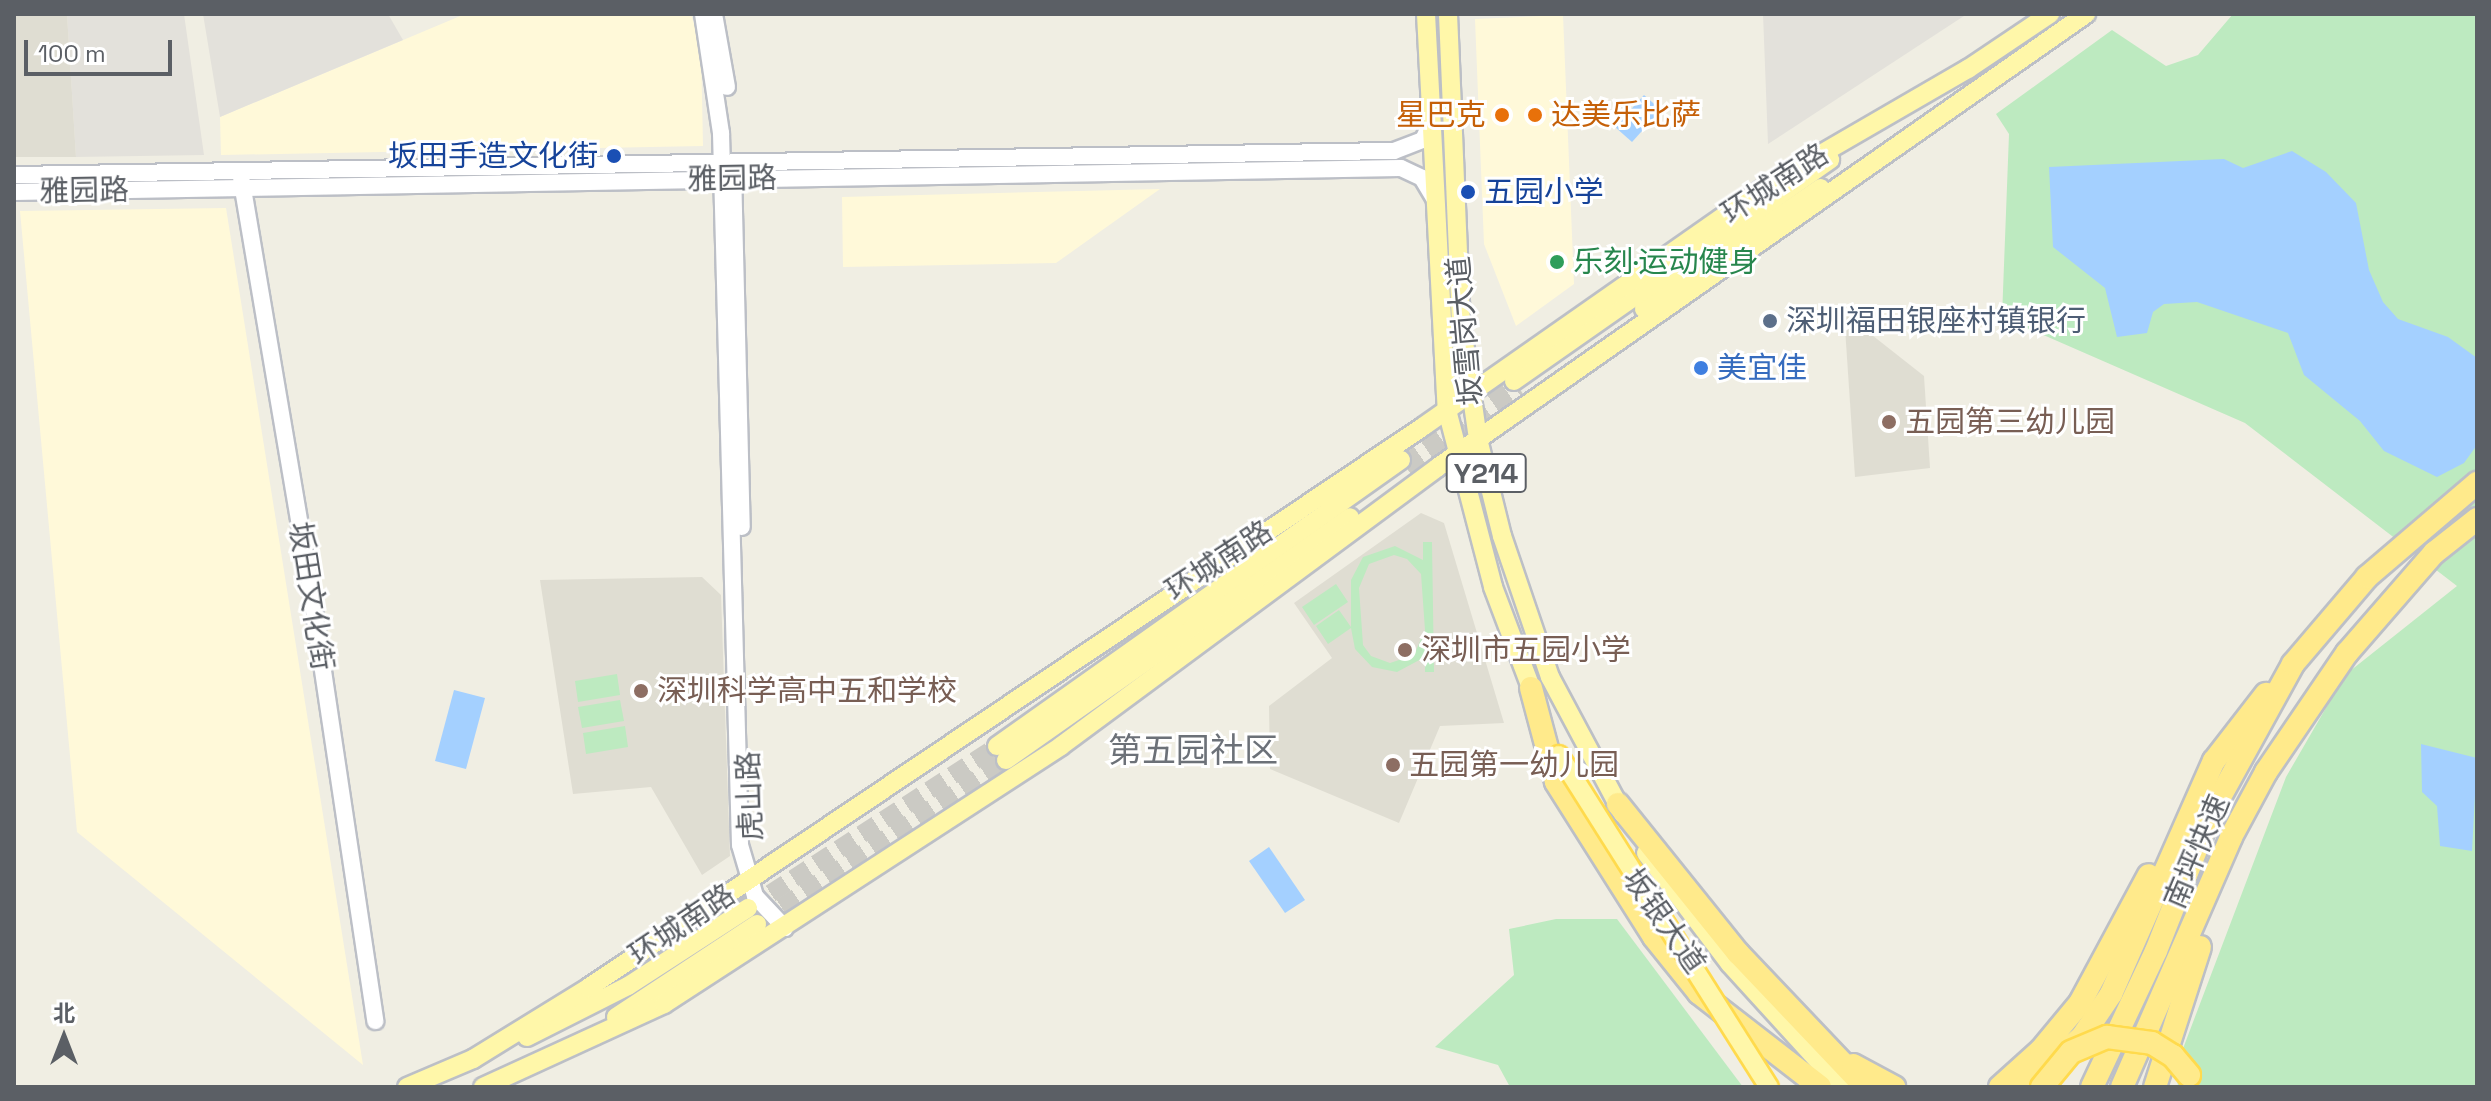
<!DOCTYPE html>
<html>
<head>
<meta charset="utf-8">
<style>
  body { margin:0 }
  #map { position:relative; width:2491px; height:1101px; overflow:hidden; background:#f0eee3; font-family:"Space Grotesk","Noto Sans SC",sans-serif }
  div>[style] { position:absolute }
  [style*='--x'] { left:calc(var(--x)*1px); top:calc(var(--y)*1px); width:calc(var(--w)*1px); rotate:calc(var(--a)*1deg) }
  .commercial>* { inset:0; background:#fff9d9 }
  .industrial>* { inset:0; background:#e3e1db }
  .education>* { inset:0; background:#dfddd2 }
  .green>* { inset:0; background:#bdeac0 }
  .water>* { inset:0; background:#a4d0ff }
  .primary-tunnel>* { height:18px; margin-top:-9px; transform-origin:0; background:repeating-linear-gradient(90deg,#cbcac4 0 18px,transparent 0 27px) }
  .roads { filter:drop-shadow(2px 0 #bcbfc6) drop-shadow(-2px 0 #bcbfc6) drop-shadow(0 2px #bcbfc6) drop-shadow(0 -2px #bcbfc6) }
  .secondary>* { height:16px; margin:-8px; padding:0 8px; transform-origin:8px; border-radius:8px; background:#fff }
  .primary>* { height:18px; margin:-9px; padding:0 9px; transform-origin:9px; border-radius:9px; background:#fff7a9 }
  .highway>* { height:22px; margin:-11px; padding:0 11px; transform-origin:11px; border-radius:11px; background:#ffea8b }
  .bridges { filter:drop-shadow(2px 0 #ffda4d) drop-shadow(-2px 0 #ffda4d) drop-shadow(0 2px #ffda4d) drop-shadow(0 -2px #ffda4d) }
  .primary-bridge>* { height:18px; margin:-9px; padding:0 9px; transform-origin:9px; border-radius:9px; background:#fff7a9 }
  .highway-bridge>* { height:22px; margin:-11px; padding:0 11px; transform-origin:11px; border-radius:11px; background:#ffea8b }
  .dots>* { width:22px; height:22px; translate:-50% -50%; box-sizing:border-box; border:4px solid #fff; border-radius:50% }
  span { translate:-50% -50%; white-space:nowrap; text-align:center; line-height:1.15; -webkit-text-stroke:6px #fff; paint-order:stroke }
  .shield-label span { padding:2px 6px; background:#fff; border:2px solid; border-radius:6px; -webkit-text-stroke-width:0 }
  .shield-label { font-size:28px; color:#5b5f65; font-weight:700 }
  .food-label { font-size:30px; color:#c56008 }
  .right { translate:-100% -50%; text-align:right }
  .left { translate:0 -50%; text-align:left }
  .transit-label { font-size:30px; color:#164399 }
  .street-label { font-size:30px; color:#5b5f65 }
  .leisure-label { font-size:30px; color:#27864d }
  .service-label { font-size:30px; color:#4e5e75 }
  .shop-label { font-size:30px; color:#366cbe }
  .education-label { font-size:30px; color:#785e54 }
  .quarter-label { font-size:34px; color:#6c7178 }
  .frame { position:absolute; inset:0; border:16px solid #5b5f65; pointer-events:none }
  .north { position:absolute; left:24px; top:997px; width:80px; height:80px; -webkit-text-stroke:6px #fff; paint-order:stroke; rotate:0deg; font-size:22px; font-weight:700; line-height:32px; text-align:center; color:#5b5f65 }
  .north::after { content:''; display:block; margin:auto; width:28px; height:36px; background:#5b5f65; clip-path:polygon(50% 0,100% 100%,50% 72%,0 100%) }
  .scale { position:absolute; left:24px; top:40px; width:148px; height:36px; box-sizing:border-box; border:4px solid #5b5f65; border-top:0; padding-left:10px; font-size:24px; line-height:28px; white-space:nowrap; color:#5b5f65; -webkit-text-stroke:6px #fff; paint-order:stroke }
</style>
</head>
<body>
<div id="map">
  <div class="commercial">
    <i style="clip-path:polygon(465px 14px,691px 14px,701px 48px,703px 146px,221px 155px,220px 117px)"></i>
    <i style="clip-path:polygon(1563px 15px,1574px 284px,1516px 326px,1484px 244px,1475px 19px)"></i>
    <i style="clip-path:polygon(1160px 189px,1056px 263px,843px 267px,842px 197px)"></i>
    <i style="clip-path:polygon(226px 208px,363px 1065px,77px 832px,20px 211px)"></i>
  </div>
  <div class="industrial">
    <i style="clip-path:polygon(67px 14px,184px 14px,204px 155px,76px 157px)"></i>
    <i style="clip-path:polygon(203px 14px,388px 14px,403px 40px,220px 117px)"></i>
    <i style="clip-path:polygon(1763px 14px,1967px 14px,1768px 144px)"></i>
  </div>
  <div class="education">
    <i style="clip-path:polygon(14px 14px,67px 14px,76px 157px,16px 157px)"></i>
    <i style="clip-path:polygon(1844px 313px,1924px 376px,1930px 468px,1855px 477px)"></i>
    <i style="clip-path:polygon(1421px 513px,1444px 523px,1504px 723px,1440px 726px,1399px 823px,1270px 769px,1269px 706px,1332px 658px,1294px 603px)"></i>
    <i style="clip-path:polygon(702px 577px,721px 595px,730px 856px,702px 875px,651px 787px,573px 794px,540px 580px)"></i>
  </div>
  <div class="green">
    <i style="clip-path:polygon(2233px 14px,2477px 14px,2477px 1087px,2178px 1087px,2176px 1067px,2286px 777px,2345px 675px,2457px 586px,2245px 423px,2002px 317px,2009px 134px,1996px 114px,2112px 30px,2166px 66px,2198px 55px)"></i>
    <i style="clip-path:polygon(evenodd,1423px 542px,1432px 542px,1434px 672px,1425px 672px,1425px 657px,1397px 672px,1372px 667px,1355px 649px,1351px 628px,1328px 644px,1316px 626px,1339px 610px,1351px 627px,1351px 580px,1363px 557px,1395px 546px,1423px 560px,1423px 542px,1394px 555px,1407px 559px,1421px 574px,1425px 630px,1414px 655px,1390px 663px,1371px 656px,1363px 645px,1359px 588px,1369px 564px,1394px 555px)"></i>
    <i style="clip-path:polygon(1336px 584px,1348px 602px,1314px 625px,1302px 607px)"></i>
    <i style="clip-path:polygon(617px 674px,620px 695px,578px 702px,575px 681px)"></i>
    <i style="clip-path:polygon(620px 700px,624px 721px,582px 728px,578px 707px)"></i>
    <i style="clip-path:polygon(625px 726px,628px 747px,586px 754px,583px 733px)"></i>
    <i style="clip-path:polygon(1556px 919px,1617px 919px,1743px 1087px,1510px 1087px,1498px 1065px,1435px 1047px,1514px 975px,1509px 929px)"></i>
  </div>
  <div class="water">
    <i style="clip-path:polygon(1644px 95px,1661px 110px,1632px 142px,1615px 127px)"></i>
    <i style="clip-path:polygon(2292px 151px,2326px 172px,2356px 203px,2369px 270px,2383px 302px,2398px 319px,2448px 337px,2477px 358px,2477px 445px,2464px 463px,2437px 477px,2384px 451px,2360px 421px,2304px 375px,2288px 333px,2197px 302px,2164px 304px,2153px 312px,2147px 333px,2117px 337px,2105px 288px,2053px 247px,2049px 167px,2224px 159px,2243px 168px)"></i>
    <i style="clip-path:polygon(454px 690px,485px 698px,466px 769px,435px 761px)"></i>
    <i style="clip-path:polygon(2421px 744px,2477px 758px,2472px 851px,2440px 846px,2437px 806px,2422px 792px)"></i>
    <i style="clip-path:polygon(1269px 847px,1305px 900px,1285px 913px,1249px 861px)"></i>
  </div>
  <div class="primary-tunnel">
    <i style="--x:1401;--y:460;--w:138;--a:-35"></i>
    <i style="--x:1410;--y:473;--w:138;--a:-35"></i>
    <i style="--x:748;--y:908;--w:297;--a:-33"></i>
    <i style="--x:759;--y:922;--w:295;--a:-33.3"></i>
  </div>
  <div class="roads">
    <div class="secondary">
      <i style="--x:703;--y:14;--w:120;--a:81.4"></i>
      <i style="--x:721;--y:133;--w:712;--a:88.47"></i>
      <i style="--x:740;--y:845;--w:53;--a:73.6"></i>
      <i style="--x:755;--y:896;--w:44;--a:46.8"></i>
      <i style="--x:714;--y:14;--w:74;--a:79.9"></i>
      <i style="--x:733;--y:170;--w:357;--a:88.6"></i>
      <i style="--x:14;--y:175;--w:1380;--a:-1"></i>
      <i style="--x:1394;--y:151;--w:31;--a:-21"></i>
      <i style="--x:1423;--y:140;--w:19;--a:-65"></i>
      <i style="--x:241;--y:177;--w:406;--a:80.4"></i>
      <i style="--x:309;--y:577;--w:449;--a:81.5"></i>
      <i style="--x:14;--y:192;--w:1387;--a:-0.99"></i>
      <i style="--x:1401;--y:168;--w:23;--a:25"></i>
      <i style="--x:1422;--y:178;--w:26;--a:59"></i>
    </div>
    <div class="primary">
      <i style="--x:1426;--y:14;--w:397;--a:87"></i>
      <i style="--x:1447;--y:410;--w:183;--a:75.4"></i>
      <i style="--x:1493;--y:587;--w:122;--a:69.3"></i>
      <i style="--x:1448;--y:14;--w:307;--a:87.6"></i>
      <i style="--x:1461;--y:321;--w:119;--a:81.8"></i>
      <i style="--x:1478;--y:439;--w:100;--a:76.1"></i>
      <i style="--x:1502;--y:536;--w:149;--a:71.2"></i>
      <i style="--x:1550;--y:677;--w:155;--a:61.9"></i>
      <i style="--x:1644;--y:309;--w:214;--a:-34.4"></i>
      <i style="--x:1514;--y:381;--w:386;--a:-35"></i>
      <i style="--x:997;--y:746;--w:495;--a:-35.3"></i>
      <i style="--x:1006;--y:760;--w:421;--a:-35.2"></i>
      <i style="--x:1646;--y:853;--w:139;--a:52.9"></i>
      <i style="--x:1730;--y:964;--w:166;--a:47.7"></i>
      <i style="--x:616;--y:1017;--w:169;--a:-33.4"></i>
      <i style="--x:527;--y:1037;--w:113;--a:-26.8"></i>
      <i style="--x:628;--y:986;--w:143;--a:-33"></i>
      <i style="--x:407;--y:1087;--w:72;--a:-23"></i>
      <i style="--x:473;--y:1059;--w:135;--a:-31.7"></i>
      <i style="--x:588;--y:988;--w:1007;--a:-33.91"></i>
      <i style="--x:1424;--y:426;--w:424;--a:-35"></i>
      <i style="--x:1771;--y:183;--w:228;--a:-30.1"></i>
      <i style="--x:1968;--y:69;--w:99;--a:-33.9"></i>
      <i style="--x:483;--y:1087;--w:199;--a:-24.6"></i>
      <i style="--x:664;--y:1004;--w:473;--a:-33"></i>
      <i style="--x:1061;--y:746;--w:469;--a:-36.5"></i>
      <i style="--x:1438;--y:467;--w:791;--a:-34.96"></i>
    </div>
    <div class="highway">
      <i style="--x:1531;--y:688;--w:97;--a:75.1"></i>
      <i style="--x:1556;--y:782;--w:183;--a:57.7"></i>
      <i style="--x:1654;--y:937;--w:72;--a:51.2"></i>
      <i style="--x:1699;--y:993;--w:153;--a:37.8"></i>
      <i style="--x:1618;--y:804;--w:191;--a:51.2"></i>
      <i style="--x:1738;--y:953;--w:185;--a:46.5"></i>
      <i style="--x:1853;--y:1065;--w:47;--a:28.2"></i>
      <i style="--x:2000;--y:1087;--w:55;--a:-42.1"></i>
      <i style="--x:2041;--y:1050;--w:61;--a:-50.3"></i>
      <i style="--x:2080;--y:1003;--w:145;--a:-61.7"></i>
      <i style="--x:2024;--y:1087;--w:77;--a:-40.8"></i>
      <i style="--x:2082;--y:1037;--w:52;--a:-56"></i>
      <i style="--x:2111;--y:994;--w:255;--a:-66.2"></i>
      <i style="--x:2214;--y:761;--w:85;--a:-52.2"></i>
      <i style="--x:2092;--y:1087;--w:150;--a:-64.8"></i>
      <i style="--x:2156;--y:951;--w:144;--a:-68.4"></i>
      <i style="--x:2209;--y:817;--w:175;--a:-61.2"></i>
      <i style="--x:2293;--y:664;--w:114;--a:-49.6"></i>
      <i style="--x:2367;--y:577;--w:145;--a:-40.5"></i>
      <i style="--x:2122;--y:1087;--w:273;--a:-66.4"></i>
      <i style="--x:2231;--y:837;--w:74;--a:-61.7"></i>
      <i style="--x:2266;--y:772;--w:144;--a:-55.8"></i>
      <i style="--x:2347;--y:653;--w:133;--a:-49"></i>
      <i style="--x:2434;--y:553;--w:55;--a:-38.3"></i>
      <i style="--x:2155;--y:1087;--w:147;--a:-72.2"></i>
    </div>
  </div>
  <div class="bridges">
    <div class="primary-bridge">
      <i style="--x:1559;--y:755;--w:393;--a:57.7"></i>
    </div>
    <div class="highway-bridge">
      <i style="--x:2042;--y:1087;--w:45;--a:-50.4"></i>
      <i style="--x:2071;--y:1052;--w:39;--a:-23"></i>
      <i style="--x:2107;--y:1037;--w:45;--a:7.6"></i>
      <i style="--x:2152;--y:1043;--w:25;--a:32"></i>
      <i style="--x:2173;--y:1056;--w:25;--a:50"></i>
    </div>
  </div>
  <div class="dots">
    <i style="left:1502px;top:115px;background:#e8710a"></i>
    <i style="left:1535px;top:115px;background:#e8710a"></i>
    <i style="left:614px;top:156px;background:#1a4fb4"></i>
    <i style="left:1468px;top:192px;background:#1a4fb4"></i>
    <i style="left:1557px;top:262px;background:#2e9e5b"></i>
    <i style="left:1770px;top:321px;background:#5c6f8a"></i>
    <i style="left:1701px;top:368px;background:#3f7fe0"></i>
    <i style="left:1889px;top:422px;background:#8d6e63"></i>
    <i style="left:1405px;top:650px;background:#8d6e63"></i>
    <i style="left:641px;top:691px;background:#8d6e63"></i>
    <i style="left:1393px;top:765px;background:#8d6e63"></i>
  </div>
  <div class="shield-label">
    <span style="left:1486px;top:473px">Y214</span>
  </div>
  <div class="food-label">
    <span class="right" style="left:1486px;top:115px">星巴克</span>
    <span class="left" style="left:1551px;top:115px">达美乐比萨</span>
  </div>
  <div class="transit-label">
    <span class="right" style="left:598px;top:156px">坂田手造文化街</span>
    <span class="left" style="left:1484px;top:192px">五园小学</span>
  </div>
  <div class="street-label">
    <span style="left:732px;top:179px;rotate:-1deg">雅园路</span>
    <span style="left:1775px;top:184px;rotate:-33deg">环城南路</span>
    <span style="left:84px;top:191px;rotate:-1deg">雅园路</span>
    <span style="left:1465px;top:331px;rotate:-95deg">坂雪岗大道</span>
    <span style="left:1219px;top:561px;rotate:-33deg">环城南路</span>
    <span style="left:311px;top:596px;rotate:81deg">坂田文化街</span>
    <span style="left:750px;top:796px;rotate:-92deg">虎山路</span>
    <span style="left:2197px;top:852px;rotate:-67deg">南坪快速</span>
    <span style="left:1664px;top:921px;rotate:55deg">坂银大道</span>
    <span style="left:682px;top:925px;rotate:-34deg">环城南路</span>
  </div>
  <div class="leisure-label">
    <span class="left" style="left:1573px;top:262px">乐刻·运动健身</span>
  </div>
  <div class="service-label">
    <span class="left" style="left:1786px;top:321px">深圳福田银座村镇银行</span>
  </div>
  <div class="shop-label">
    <span class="left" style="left:1717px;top:368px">美宜佳</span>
  </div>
  <div class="education-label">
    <span class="left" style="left:1905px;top:422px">五园第三幼儿园</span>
    <span class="left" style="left:1421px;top:650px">深圳市五园小学</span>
    <span class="left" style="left:657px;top:691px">深圳科学高中五和学校</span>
    <span class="left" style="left:1409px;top:765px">五园第一幼儿园</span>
  </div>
  <div class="quarter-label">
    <span style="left:1193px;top:751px">第五园社区</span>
  </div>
  <div class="frame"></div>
  <div class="north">北</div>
  <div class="scale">100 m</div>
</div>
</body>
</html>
